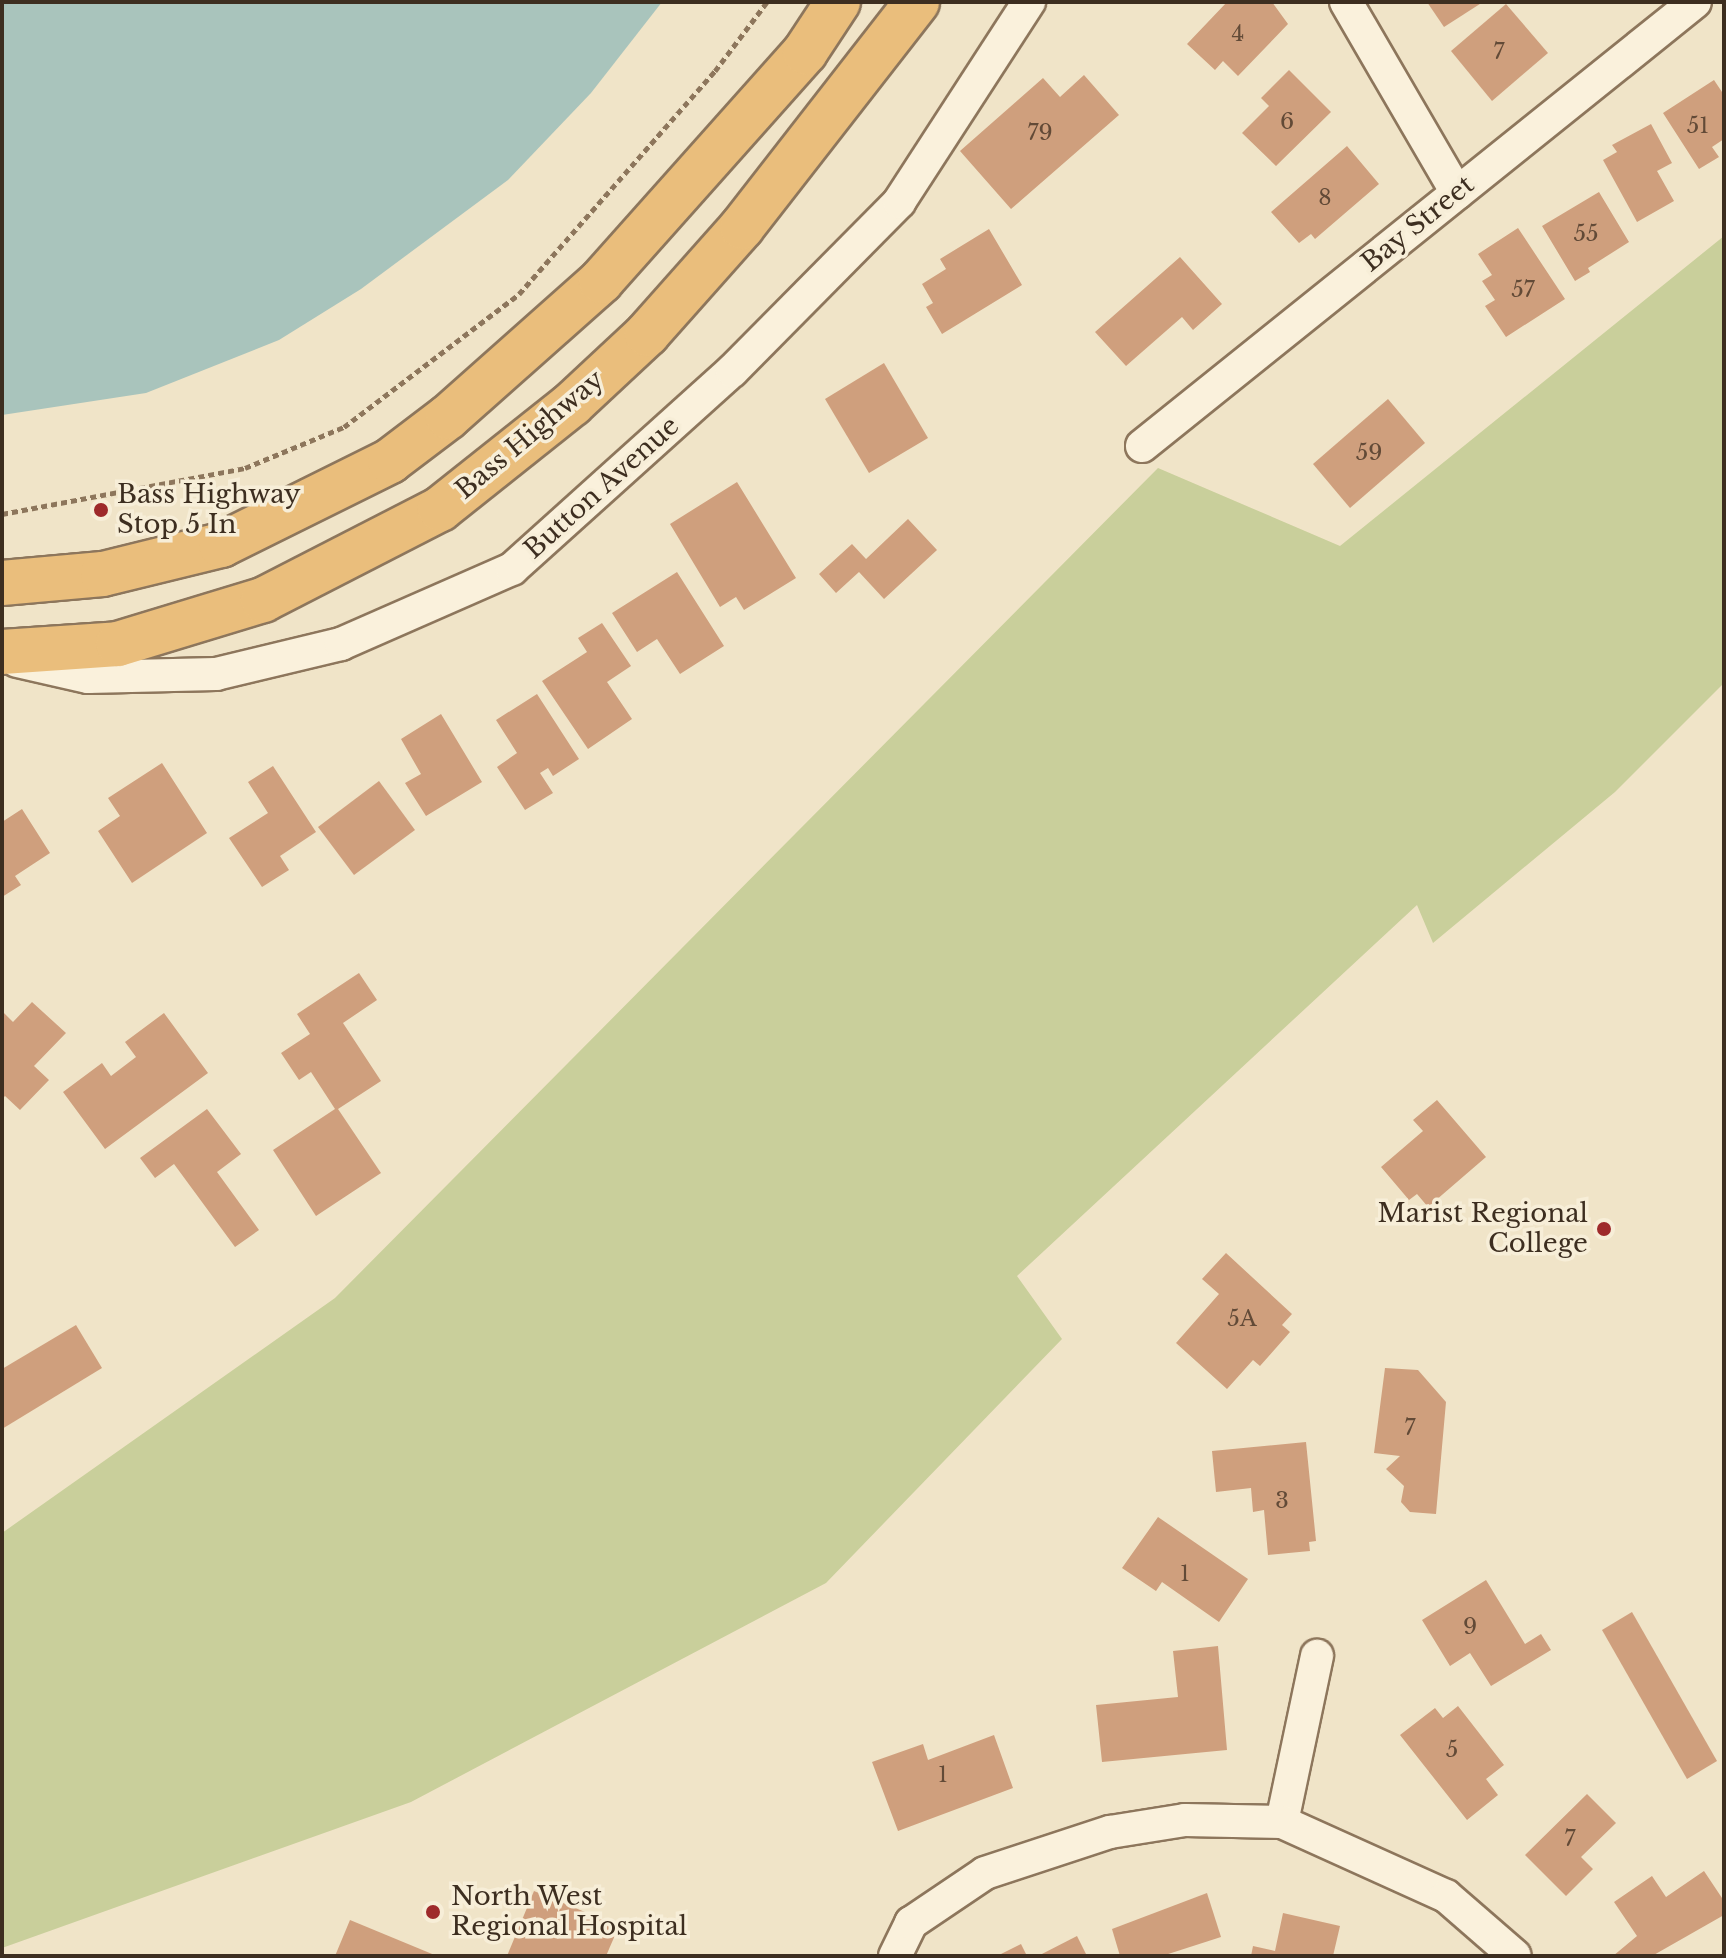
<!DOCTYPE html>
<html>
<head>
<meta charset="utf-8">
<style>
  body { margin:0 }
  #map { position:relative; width:1726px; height:1958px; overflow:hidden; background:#f0e4c8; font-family:"Libre Baskerville",serif }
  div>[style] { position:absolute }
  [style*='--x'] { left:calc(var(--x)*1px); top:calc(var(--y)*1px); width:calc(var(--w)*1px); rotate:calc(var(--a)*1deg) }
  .green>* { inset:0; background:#c9cf9b }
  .water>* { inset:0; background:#a9c4bc }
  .building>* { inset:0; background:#cf9f7d }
  .path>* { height:5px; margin-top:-2.5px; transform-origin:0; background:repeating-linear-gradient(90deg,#8d765c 0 6px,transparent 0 10px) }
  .roads { filter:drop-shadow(2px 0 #8d765c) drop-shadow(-2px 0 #8d765c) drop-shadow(0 2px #8d765c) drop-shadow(0 -2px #8d765c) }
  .minor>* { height:32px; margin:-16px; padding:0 16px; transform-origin:16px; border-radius:16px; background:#faf1dc }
  .trunk>* { height:44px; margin:-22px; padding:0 22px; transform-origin:22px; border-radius:22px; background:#eabe7c }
  .dots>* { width:22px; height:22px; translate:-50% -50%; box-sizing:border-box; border:4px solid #f7eed8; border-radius:50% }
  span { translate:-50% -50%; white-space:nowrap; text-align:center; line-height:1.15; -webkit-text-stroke:7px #f7eed8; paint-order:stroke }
  .number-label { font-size:22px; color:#624a37 }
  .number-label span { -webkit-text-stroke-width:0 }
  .street-label { font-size:26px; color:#3d2e20 }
  .poi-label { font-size:26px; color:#3d2e20 }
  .left { translate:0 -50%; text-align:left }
  .right { translate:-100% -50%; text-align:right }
  .frame { position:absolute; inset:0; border:4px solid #3d2e20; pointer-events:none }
</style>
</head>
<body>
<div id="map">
  <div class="green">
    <i style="clip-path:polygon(1724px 236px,1724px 683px,1615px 792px,1433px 943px,1417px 905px,1017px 1276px,1062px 1339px,826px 1583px,411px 1802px,2px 1948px,2px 1533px,335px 1298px,1158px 468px,1340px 546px)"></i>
  </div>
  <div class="water">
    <i style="clip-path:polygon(2px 2px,662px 2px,591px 93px,508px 180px,361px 289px,279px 340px,146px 393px,2px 415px)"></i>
  </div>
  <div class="building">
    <i style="clip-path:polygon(1227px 2px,1272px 2px,1288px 24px,1238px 76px,1223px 61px,1215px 70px,1187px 44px)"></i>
    <i style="clip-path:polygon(1427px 2px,1483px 2px,1444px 27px)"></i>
    <i style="clip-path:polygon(1506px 4px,1548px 53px,1492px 101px,1451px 51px)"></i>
    <i style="clip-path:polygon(1289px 70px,1331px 112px,1276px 166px,1242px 133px,1269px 106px,1261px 98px)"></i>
    <i style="clip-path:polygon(1084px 75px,1119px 115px,1011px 209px,960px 151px,1043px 78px,1060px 97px)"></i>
    <i style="clip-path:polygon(1714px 80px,1724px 95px,1724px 139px,1712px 147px,1719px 157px,1699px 169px,1663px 113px)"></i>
    <i style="clip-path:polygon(1651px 124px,1672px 163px,1657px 171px,1674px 201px,1637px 222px,1603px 160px,1617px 152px,1612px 145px)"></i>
    <i style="clip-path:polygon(1347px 146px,1379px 184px,1315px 239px,1311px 234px,1299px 243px,1271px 212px)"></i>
    <i style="clip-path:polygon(1599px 192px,1629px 242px,1588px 268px,1590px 272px,1575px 281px,1542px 226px)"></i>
    <i style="clip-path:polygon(1518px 228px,1565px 299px,1506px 337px,1485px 306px,1495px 300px,1482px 281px,1492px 275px,1478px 254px)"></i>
    <i style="clip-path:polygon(989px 229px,1022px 285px,942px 334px,926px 307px,933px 303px,922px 284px,946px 269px,940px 259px)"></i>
    <i style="clip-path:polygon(1180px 257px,1222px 304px,1193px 330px,1182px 317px,1126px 366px,1095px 332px)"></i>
    <i style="clip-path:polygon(884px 363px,928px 438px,869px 473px,825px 399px)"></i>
    <i style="clip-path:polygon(1388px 399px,1425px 443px,1350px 508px,1313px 464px)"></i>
    <i style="clip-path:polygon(737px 482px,796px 578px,744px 610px,736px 597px,720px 607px,670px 524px)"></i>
    <i style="clip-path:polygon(908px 519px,937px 550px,884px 599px,859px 572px,836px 593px,819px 574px,852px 544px,866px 559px)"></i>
    <i style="clip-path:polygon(677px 572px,724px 646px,680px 674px,657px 639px,637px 652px,612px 613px)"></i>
    <i style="clip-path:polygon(602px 623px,631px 666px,607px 682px,632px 719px,588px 749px,542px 681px,587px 652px,578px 638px)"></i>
    <i style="clip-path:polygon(537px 694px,579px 759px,553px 776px,548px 768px,540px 773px,553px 793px,525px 810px,497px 767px,517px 753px,496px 720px)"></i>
    <i style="clip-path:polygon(441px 714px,482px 782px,426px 816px,405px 783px,421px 774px,401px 739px)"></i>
    <i style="clip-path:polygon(162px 763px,207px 833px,132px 883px,98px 831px,120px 816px,108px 798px)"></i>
    <i style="clip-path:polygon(273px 766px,316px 832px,280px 856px,289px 870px,262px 887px,229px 838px,268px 813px,248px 782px)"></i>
    <i style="clip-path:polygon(379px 781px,415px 830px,354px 875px,318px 827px)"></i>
    <i style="clip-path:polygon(22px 809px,50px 853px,15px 876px,21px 885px,2px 897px,2px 822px)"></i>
    <i style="clip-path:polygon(359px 973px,377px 1000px,343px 1023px,381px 1081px,338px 1109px,381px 1173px,316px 1216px,273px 1150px,335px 1109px,311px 1072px,299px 1080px,281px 1053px,310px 1034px,297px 1014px)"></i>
    <i style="clip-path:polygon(32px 1002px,66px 1033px,34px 1066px,49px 1080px,20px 1110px,5px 1096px,2px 1099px,2px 1011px,13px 1022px)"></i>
    <i style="clip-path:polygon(164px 1013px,208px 1073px,105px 1149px,63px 1092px,102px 1063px,111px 1076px,136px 1057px,125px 1042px)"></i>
    <i style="clip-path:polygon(1437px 1100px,1486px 1157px,1428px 1207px,1417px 1194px,1409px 1200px,1381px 1167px,1423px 1131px,1413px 1120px)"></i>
    <i style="clip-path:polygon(207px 1109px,241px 1154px,217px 1172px,259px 1230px,235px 1247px,174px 1164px,155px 1178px,140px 1158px)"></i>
    <i style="clip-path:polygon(1226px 1253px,1292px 1314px,1282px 1325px,1290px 1332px,1260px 1366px,1253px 1360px,1227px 1389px,1176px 1343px,1219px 1294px,1202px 1279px)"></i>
    <i style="clip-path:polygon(76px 1325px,102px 1368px,2px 1429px,2px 1369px)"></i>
    <i style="clip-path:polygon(1385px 1368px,1418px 1370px,1446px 1402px,1436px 1514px,1410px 1512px,1401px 1502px,1404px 1486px,1386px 1469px,1400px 1456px,1374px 1453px)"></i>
    <i style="clip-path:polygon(1306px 1442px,1316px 1541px,1309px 1542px,1310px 1551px,1268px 1555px,1264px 1510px,1253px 1512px,1251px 1488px,1216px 1492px,1212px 1451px)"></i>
    <i style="clip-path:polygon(1158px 1517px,1248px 1579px,1219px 1622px,1162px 1582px,1156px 1591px,1122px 1568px)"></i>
    <i style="clip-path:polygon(1486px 1580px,1525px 1644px,1541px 1634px,1551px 1650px,1491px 1686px,1470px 1653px,1450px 1666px,1422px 1620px)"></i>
    <i style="clip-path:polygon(1632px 1612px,1717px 1761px,1687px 1779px,1602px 1630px)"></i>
    <i style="clip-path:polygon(1218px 1646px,1227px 1750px,1102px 1762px,1096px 1705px,1178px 1697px,1173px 1651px)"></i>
    <i style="clip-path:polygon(1458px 1706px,1504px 1765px,1486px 1779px,1498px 1795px,1467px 1820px,1400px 1735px,1435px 1708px,1443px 1718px)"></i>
    <i style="clip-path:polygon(994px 1735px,1013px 1788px,898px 1831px,872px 1762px,923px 1744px,928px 1760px)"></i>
    <i style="clip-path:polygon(1587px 1794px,1616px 1823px,1581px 1857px,1593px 1869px,1566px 1896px,1525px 1855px)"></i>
    <i style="clip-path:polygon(1704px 1871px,1724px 1901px,1724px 1915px,1652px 1956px,1613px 1956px,1637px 1936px,1614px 1902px,1652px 1876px,1666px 1897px)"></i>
    <i style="clip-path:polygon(534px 1891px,619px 1926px,606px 1956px,507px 1956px)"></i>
    <i style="clip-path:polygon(1207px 1893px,1221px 1937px,1162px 1956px,1120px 1956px,1112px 1929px)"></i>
    <i style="clip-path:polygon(1283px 1913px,1340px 1926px,1333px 1956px,1251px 1956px,1253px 1946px,1275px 1951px)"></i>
    <i style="clip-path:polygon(350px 1920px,437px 1956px,335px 1956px)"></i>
    <i style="clip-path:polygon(1077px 1936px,1087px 1956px,1038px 1956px)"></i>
    <i style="clip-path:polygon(1021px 1944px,1027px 1956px,997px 1956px)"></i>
  </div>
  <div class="path">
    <i style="--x:2;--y:514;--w:247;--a:-10.7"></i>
    <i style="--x:245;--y:468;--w:107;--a:-22.5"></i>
    <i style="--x:344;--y:427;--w:220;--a:-37.2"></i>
    <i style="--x:519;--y:294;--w:297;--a:-48.7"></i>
    <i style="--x:715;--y:71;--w:86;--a:-53"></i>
  </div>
  <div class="roads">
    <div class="minor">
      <i style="--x:1346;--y:2;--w:221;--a:59.8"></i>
      <i style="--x:1142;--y:446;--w:709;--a:-38.76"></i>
      <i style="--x:17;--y:661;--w:73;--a:12.7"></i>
      <i style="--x:88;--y:677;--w:128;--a:-1.3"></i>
      <i style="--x:216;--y:674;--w:129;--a:-13.5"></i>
      <i style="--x:341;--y:644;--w:187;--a:-23.7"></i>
      <i style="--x:512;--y:569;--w:296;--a:-42"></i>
      <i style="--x:732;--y:371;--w:238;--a:-45.3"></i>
      <i style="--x:899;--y:202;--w:239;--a:-57"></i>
      <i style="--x:1282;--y:1822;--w:170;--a:-78.1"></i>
      <i style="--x:895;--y:1956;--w:37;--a:-64"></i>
      <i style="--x:911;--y:1923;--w:89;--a:-34"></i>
      <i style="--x:985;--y:1873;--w:132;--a:-18.2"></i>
      <i style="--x:1110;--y:1832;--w:76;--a:-9.1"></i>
      <i style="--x:1185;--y:1820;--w:97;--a:1.2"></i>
      <i style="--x:1282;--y:1822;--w:180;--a:24.3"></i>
      <i style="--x:1446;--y:1896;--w:91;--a:41"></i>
    </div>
    <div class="trunk">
      <i style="--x:2;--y:583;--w:101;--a:-5.1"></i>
      <i style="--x:103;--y:574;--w:122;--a:-13.8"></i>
      <i style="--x:221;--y:545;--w:189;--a:-26.4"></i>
      <i style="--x:390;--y:461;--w:73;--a:-37.2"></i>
      <i style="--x:448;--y:417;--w:205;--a:-41.6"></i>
      <i style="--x:601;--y:281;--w:307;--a:-48.3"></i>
      <i style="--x:805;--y:52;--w:60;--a:-56.6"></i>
      <i style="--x:2;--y:652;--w:116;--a:-3.9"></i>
      <i style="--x:118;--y:644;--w:152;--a:-16.9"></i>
      <i style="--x:263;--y:600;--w:199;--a:-27.2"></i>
      <i style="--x:440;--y:509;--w:169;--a:-38.5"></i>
      <i style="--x:572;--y:404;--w:103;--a:-43"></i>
      <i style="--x:647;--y:334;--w:143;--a:-48.4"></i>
      <i style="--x:742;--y:227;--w:285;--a:-52.1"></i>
    </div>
  </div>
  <div class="dots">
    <i style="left:101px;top:510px;background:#9e2a2b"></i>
    <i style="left:1604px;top:1229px;background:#9e2a2b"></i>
    <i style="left:433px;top:1912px;background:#9e2a2b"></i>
  </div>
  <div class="number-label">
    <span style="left:1238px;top:34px">4</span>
    <span style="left:1499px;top:52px">7</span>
    <span style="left:1287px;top:122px">6</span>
    <span style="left:1698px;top:126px">51</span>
    <span style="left:1040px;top:133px">79</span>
    <span style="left:1325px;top:198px">8</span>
    <span style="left:1586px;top:234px">55</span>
    <span style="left:1523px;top:290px">57</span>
    <span style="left:1369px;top:453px">59</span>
    <span style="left:1242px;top:1319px">5A</span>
    <span style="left:1410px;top:1428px">7</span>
    <span style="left:1282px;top:1501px">3</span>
    <span style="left:1185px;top:1574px">1</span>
    <span style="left:1470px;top:1627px">9</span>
    <span style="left:1452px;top:1750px">5</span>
    <span style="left:943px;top:1775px">1</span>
    <span style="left:1570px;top:1839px">7</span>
  </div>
  <div class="street-label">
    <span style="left:1418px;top:224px;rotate:-39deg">Bay Street</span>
    <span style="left:530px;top:435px;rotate:-40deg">Bass Highway</span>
    <span style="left:602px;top:488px;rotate:-42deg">Button Avenue</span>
  </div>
  <div class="poi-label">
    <span class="left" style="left:117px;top:510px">Bass Highway<br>Stop 5 In</span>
    <span class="right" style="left:1588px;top:1229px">Marist Regional<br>College</span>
    <span class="left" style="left:451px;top:1912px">North West<br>Regional Hospital</span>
  </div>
  <div class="frame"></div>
</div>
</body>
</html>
